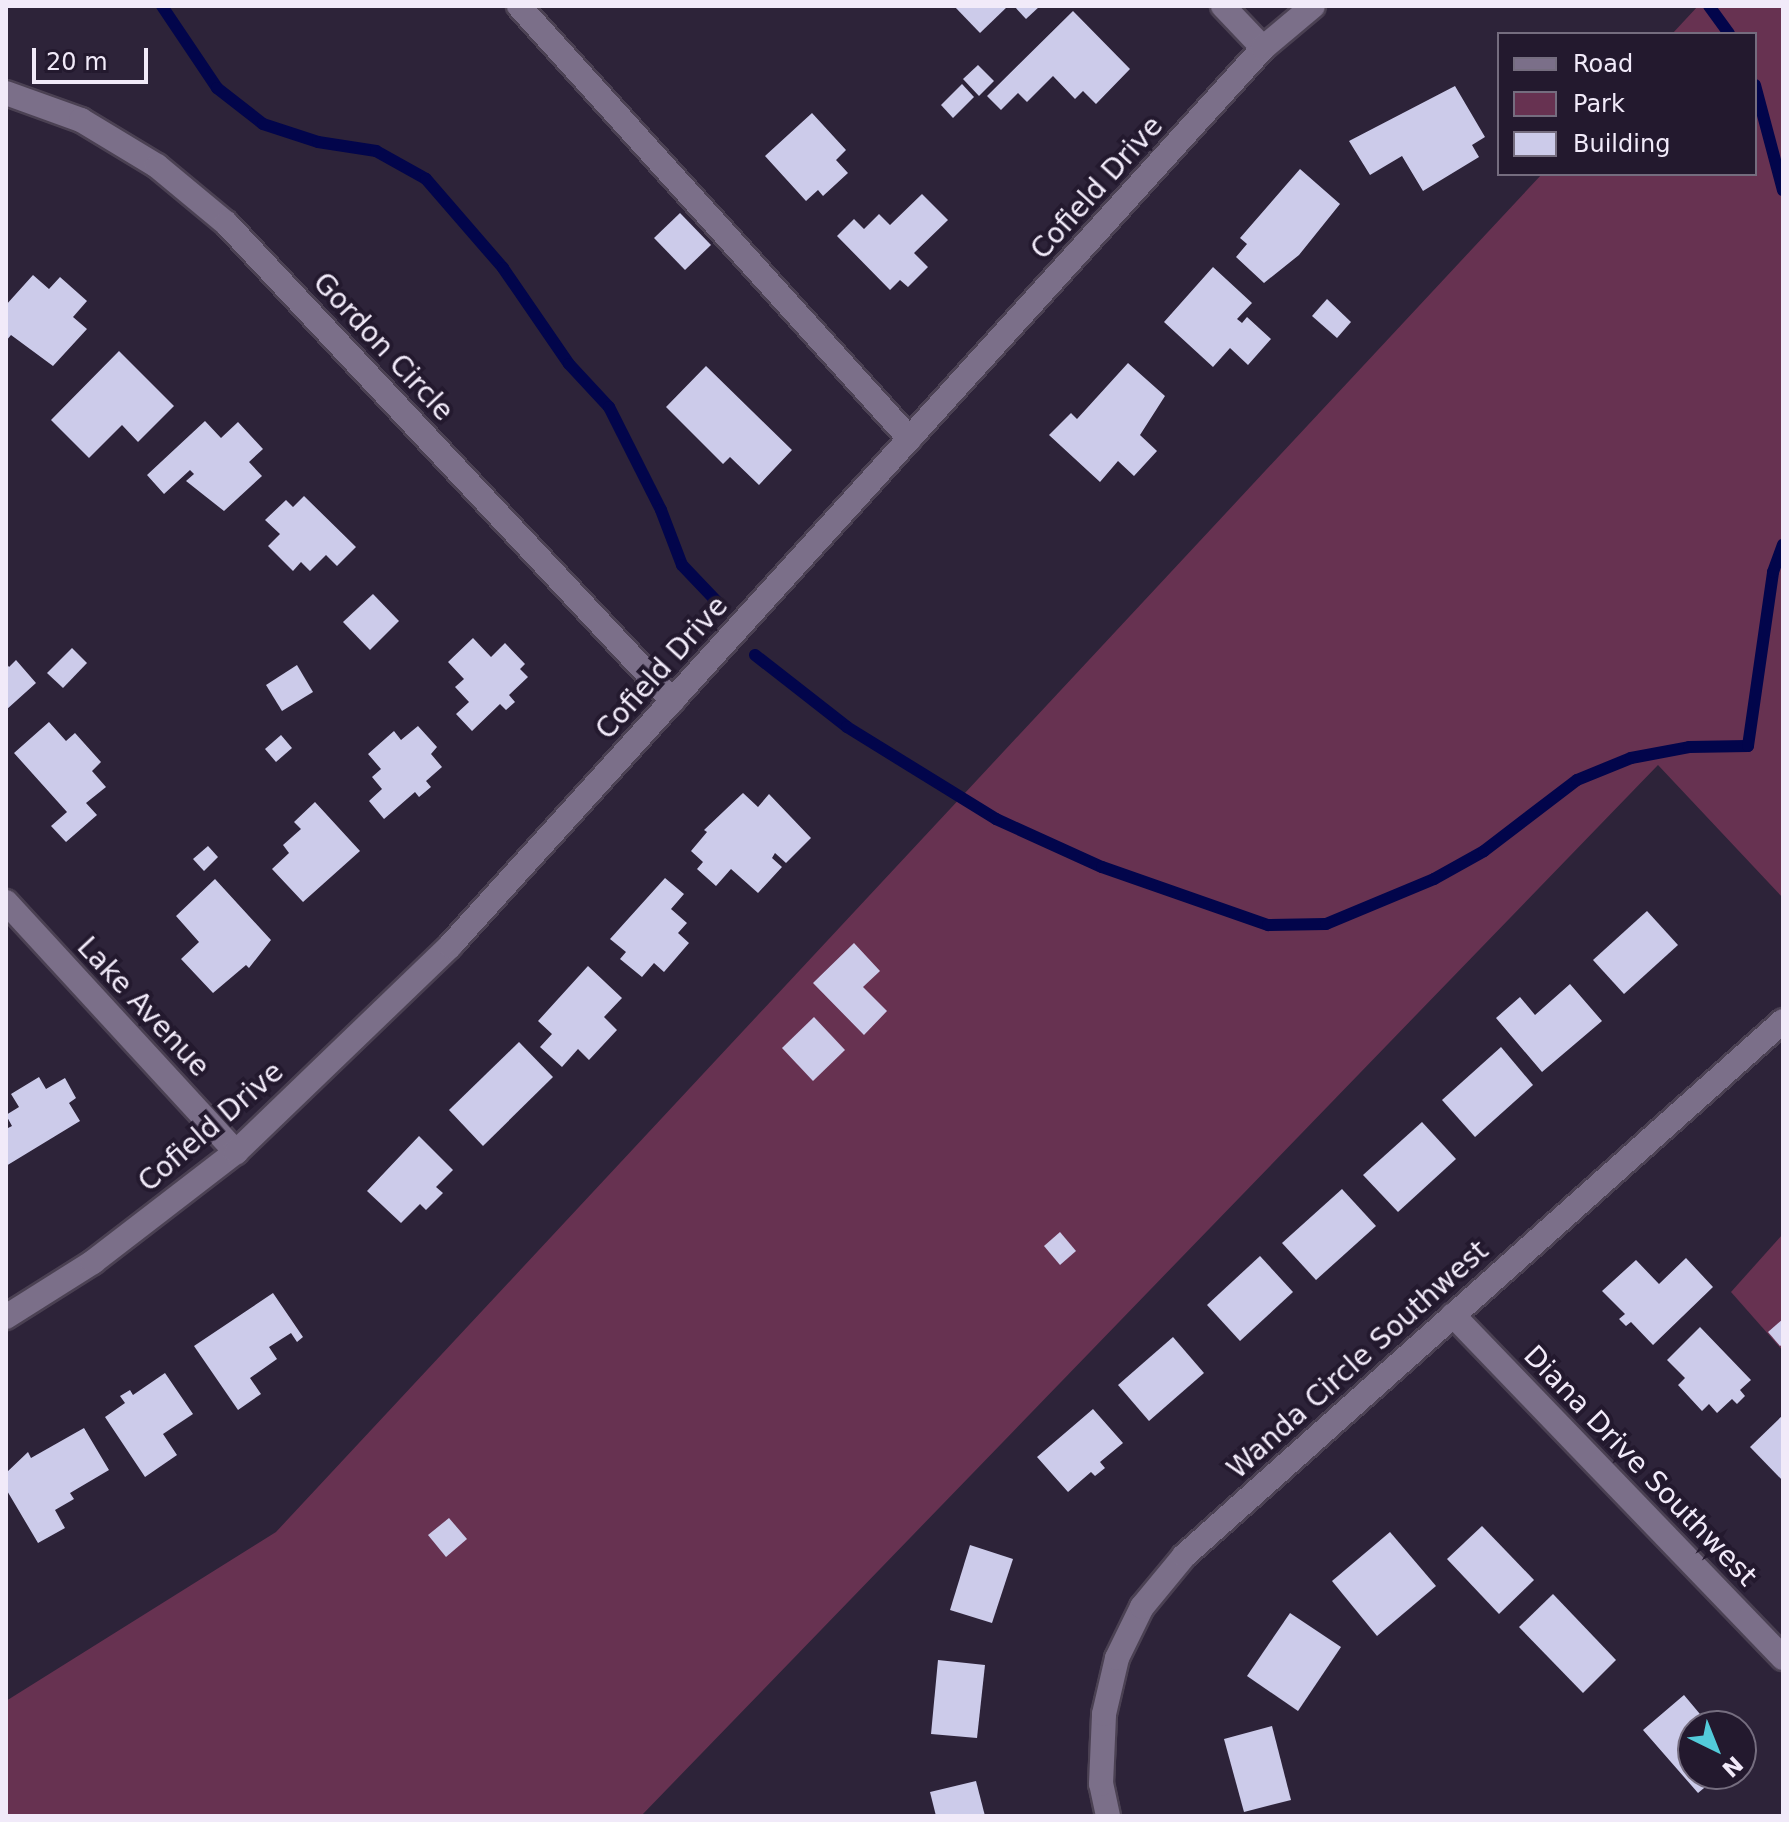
<!DOCTYPE html>
<html>
<head>
<meta charset="utf-8">
<style>
  body { margin:0 }
  #map { position:relative; width:1789px; height:1822px; overflow:hidden; background:#2d2339; font-family:"DejaVu Sans",sans-serif }
  div>[style] { position:absolute }
  [style*='--x'] { left:calc(var(--x)*1px); top:calc(var(--y)*1px); width:calc(var(--w)*1px); rotate:calc(var(--a)*1deg) }
  .green>* { inset:0; background:#673251 }
  .stream>* { height:12px; margin:-6px; padding:0 6px; transform-origin:6px; border-radius:6px; background:#02054b }
  .building>* { inset:0; background:#cccbea }
  .roads { filter:drop-shadow(2px 0 #4b4153) drop-shadow(-2px 0 #4b4153) drop-shadow(0 2px #4b4153) drop-shadow(0 -2px #4b4153) }
  .minor>* { height:24px; margin:-12px; padding:0 12px; transform-origin:12px; border-radius:12px; background:#7b6f89 }
  span { translate:-50% -50%; white-space:nowrap; text-align:center; line-height:1.15; -webkit-text-stroke:8px #23192e; paint-order:stroke }
  .street-label { font-size:28px; color:#f1eaf9 }
  .frame { position:absolute; inset:0; border:8px solid #f1eaf9; pointer-events:none }
  .legend { position:absolute; left:1497px; top:32px; width:260px; height:144px; box-sizing:border-box; background:#23192e; border:2px solid #756d7f; margin:0; padding:10px 14px; list-style:none; font-size:24px; color:#f1eaf9 }
  .legend li { display:flex; align-items:center; gap:16px; height:40px }
  .legend b { width:40px; border:2px solid #756d7f }
  .north { position:absolute; left:1677px; top:1710px; width:80px; height:80px; box-sizing:border-box; background:#23192e; border:2px solid #756d7f; border-radius:50%; rotate:137deg; font-size:22px; font-weight:700; line-height:32px; text-align:center; color:#f1eaf9 }
  .north::after { content:''; display:block; margin:auto; width:28px; height:36px; background:#53cbda; clip-path:polygon(50% 0,100% 100%,50% 72%,0 100%) }
  .scale { position:absolute; left:32px; top:48px; width:116px; height:36px; box-sizing:border-box; border:4px solid #f1eaf9; border-top:0; padding-left:10px; font-size:24px; line-height:28px; white-space:nowrap; color:#f1eaf9; -webkit-text-stroke:6px #23192e; paint-order:stroke }
</style>
</head>
<body>
<div id="map">
  <div class="green">
    <i style="clip-path:polygon(1698px 6px,1783px 6px,1783px 898px,1658px 765px,641px 1816px,6px 1816px,6px 1701px,276px 1532px,1542px 174px,1755px 174px,1755px 34px,1672px 34px)"></i>
    <i style="clip-path:polygon(1783px 1234px,1783px 1351px,1731px 1292px)"></i>
  </div>
  <div class="stream">
    <i style="--x:162;--y:6;--w:99;--a:56.1"></i>
    <i style="--x:217;--y:88;--w:58;--a:38"></i>
    <i style="--x:263;--y:124;--w:58;--a:18.1"></i>
    <i style="--x:318;--y:142;--w:59;--a:8.8"></i>
    <i style="--x:376;--y:151;--w:57;--a:29.2"></i>
    <i style="--x:426;--y:179;--w:118;--a:49.1"></i>
    <i style="--x:503;--y:268;--w:116;--a:55.5"></i>
    <i style="--x:569;--y:364;--w:59;--a:47.1"></i>
    <i style="--x:609;--y:407;--w:115;--a:63.2"></i>
    <i style="--x:661;--y:510;--w:59;--a:69.1"></i>
    <i style="--x:682;--y:565;--w:58;--a:46.4"></i>
    <i style="--x:1709;--y:6;--w:34;--a:54"></i>
    <i style="--x:1755;--y:85;--w:109;--a:75.1"></i>
    <i style="--x:755;--y:655;--w:117;--a:38"></i>
    <i style="--x:847;--y:727;--w:175;--a:31.7"></i>
    <i style="--x:996;--y:819;--w:116;--a:24.4"></i>
    <i style="--x:1102;--y:867;--w:176;--a:19.3"></i>
    <i style="--x:1268;--y:925;--w:58;--a:-1"></i>
    <i style="--x:1326;--y:924;--w:117;--a:-22.6"></i>
    <i style="--x:1434;--y:879;--w:57;--a:-29.2"></i>
    <i style="--x:1484;--y:851;--w:117;--a:-37.4"></i>
    <i style="--x:1577;--y:780;--w:58;--a:-22.2"></i>
    <i style="--x:1631;--y:758;--w:59;--a:-10.7"></i>
    <i style="--x:1689;--y:747;--w:59;--a:-1"></i>
    <i style="--x:1748;--y:746;--w:176;--a:-81.8"></i>
    <i style="--x:1773;--y:572;--w:29;--a:-70"></i>
  </div>
  <div class="building">
    <i style="clip-path:polygon(954px 6px,1008px 6px,980px 33px)"></i>
    <i style="clip-path:polygon(1014px 6px,1040px 6px,1026px 19px)"></i>
    <i style="clip-path:polygon(1073px 11px,1130px 69px,1096px 104px,1083px 91px,1075px 99px,1053px 76px,1027px 102px,1018px 93px,1001px 110px,987px 96px)"></i>
    <i style="clip-path:polygon(978px 65px,994px 81px,979px 96px,963px 79px)"></i>
    <i style="clip-path:polygon(962px 84px,974px 97px,953px 118px,941px 105px)"></i>
    <i style="clip-path:polygon(1455px 86px,1485px 137px,1472px 145px,1479px 157px,1423px 191px,1402px 156px,1370px 175px,1349px 141px)"></i>
    <i style="clip-path:polygon(812px 113px,846px 150px,836px 160px,848px 173px,823px 196px,818px 190px,806px 201px,765px 156px)"></i>
    <i style="clip-path:polygon(1300px 169px,1340px 204px,1299px 255px,1264px 283px,1236px 257px,1247px 244px,1240px 238px)"></i>
    <i style="clip-path:polygon(922px 194px,948px 220px,914px 253px,928px 267px,908px 287px,900px 280px,890px 290px,837px 236px,854px 219px,864px 229px,879px 214px,890px 225px)"></i>
    <i style="clip-path:polygon(680px 213px,711px 245px,685px 270px,654px 238px)"></i>
    <i style="clip-path:polygon(1213px 267px,1252px 303px,1237px 319px,1242px 323px,1247px 317px,1271px 339px,1248px 365px,1230px 348px,1213px 367px,1164px 322px)"></i>
    <i style="clip-path:polygon(33px 275px,49px 289px,60px 277px,87px 301px,73px 317px,87px 329px,53px 366px,11px 335px,6px 341px,6px 305px)"></i>
    <i style="clip-path:polygon(1327px 299px,1351px 322px,1337px 338px,1312px 316px)"></i>
    <i style="clip-path:polygon(119px 351px,174px 406px,138px 442px,122px 425px,89px 458px,51px 420px)"></i>
    <i style="clip-path:polygon(1128px 363px,1165px 396px,1140px 435px,1157px 451px,1134px 476px,1118px 461px,1100px 482px,1049px 435px,1071px 413px,1077px 419px)"></i>
    <i style="clip-path:polygon(706px 366px,792px 450px,759px 485px,730px 457px,723px 464px,666px 407px)"></i>
    <i style="clip-path:polygon(205px 421px,221px 438px,238px 422px,263px 449px,249px 462px,262px 476px,224px 511px,186px 481px,194px 474px,190px 470px,164px 494px,147px 475px)"></i>
    <i style="clip-path:polygon(304px 496px,356px 547px,337px 566px,326px 555px,310px 571px,301px 562px,293px 571px,268px 546px,280px 534px,265px 520px,286px 500px,293px 507px)"></i>
    <i style="clip-path:polygon(373px 594px,399px 621px,370px 650px,343px 622px)"></i>
    <i style="clip-path:polygon(473px 638px,491px 657px,505px 643px,525px 664px,520px 669px,528px 677px,509px 695px,515px 702px,506px 710px,500px 704px,472px 731px,456px 714px,469px 702px,455px 687px,464px 679px,448px 662px)"></i>
    <i style="clip-path:polygon(72px 648px,87px 663px,63px 688px,47px 673px)"></i>
    <i style="clip-path:polygon(16px 660px,36px 683px,6px 710px,6px 663px,9px 667px)"></i>
    <i style="clip-path:polygon(297px 665px,313px 692px,282px 711px,266px 685px)"></i>
    <i style="clip-path:polygon(49px 722px,66px 741px,75px 733px,101px 762px,92px 771px,106px 787px,86px 803px,97px 815px,66px 842px,51px 826px,67px 812px,14px 753px)"></i>
    <i style="clip-path:polygon(418px 726px,437px 747px,431px 754px,442px 767px,426px 781px,431px 787px,419px 797px,415px 792px,384px 819px,369px 801px,382px 789px,372px 777px,381px 769px,368px 754px,394px 731px,401px 740px)"></i>
    <i style="clip-path:polygon(281px 735px,292px 748px,276px 762px,265px 749px)"></i>
    <i style="clip-path:polygon(743px 793px,758px 807px,769px 794px,811px 838px,786px 863px,775px 853px,772px 858px,782px 867px,758px 893px,731px 869px,716px 886px,697px 869px,703px 862px,691px 851px,707px 832px,704px 830px)"></i>
    <i style="clip-path:polygon(315px 802px,360px 851px,303px 902px,272px 869px,289px 853px,283px 845px,301px 829px,294px 822px)"></i>
    <i style="clip-path:polygon(208px 846px,218px 857px,204px 871px,193px 859px)"></i>
    <i style="clip-path:polygon(665px 878px,684px 894px,671px 909px,687px 923px,678px 933px,689px 943px,664px 972px,654px 963px,642px 977px,620px 959px,626px 952px,610px 939px)"></i>
    <i style="clip-path:polygon(215px 879px,271px 940px,249px 968px,246px 965px,213px 993px,181px 959px,199px 942px,176px 916px)"></i>
    <i style="clip-path:polygon(1647px 911px,1678px 945px,1624px 994px,1593px 960px)"></i>
    <i style="clip-path:polygon(854px 943px,880px 971px,863px 987px,887px 1011px,864px 1035px,813px 983px)"></i>
    <i style="clip-path:polygon(588px 966px,622px 998px,604px 1017px,617px 1030px,589px 1060px,578px 1049px,562px 1067px,540px 1047px,552px 1034px,538px 1021px)"></i>
    <i style="clip-path:polygon(1570px 984px,1602px 1021px,1542px 1072px,1496px 1018px,1520px 997px,1535px 1015px)"></i>
    <i style="clip-path:polygon(814px 1017px,845px 1050px,813px 1081px,782px 1048px)"></i>
    <i style="clip-path:polygon(519px 1042px,553px 1077px,483px 1146px,449px 1110px)"></i>
    <i style="clip-path:polygon(1501px 1047px,1533px 1085px,1475px 1137px,1442px 1100px)"></i>
    <i style="clip-path:polygon(39px 1077px,46px 1089px,65px 1078px,76px 1098px,69px 1103px,80px 1121px,6px 1166px,6px 1129px,12px 1126px,6px 1115px,19px 1107px,11px 1094px)"></i>
    <i style="clip-path:polygon(1422px 1122px,1456px 1159px,1398px 1212px,1363px 1175px)"></i>
    <i style="clip-path:polygon(419px 1136px,453px 1170px,436px 1187px,443px 1193px,426px 1210px,420px 1204px,401px 1223px,367px 1191px)"></i>
    <i style="clip-path:polygon(1342px 1189px,1376px 1226px,1316px 1280px,1282px 1243px)"></i>
    <i style="clip-path:polygon(1060px 1232px,1076px 1251px,1060px 1265px,1044px 1246px)"></i>
    <i style="clip-path:polygon(1260px 1256px,1293px 1292px,1240px 1341px,1207px 1305px)"></i>
    <i style="clip-path:polygon(1686px 1258px,1713px 1287px,1653px 1345px,1631px 1322px,1626px 1326px,1619px 1319px,1625px 1314px,1602px 1291px,1636px 1260px,1659px 1284px)"></i>
    <i style="clip-path:polygon(273px 1293px,303px 1337px,297px 1342px,291px 1333px,269px 1347px,277px 1359px,250px 1378px,261px 1394px,238px 1410px,194px 1346px)"></i>
    <i style="clip-path:polygon(1783px 1319px,1783px 1344px,1780px 1346px,1768px 1332px)"></i>
    <i style="clip-path:polygon(1700px 1327px,1751px 1380px,1740px 1390px,1745px 1396px,1737px 1404px,1732px 1399px,1717px 1413px,1709px 1404px,1702px 1411px,1678px 1385px,1685px 1378px,1667px 1360px)"></i>
    <i style="clip-path:polygon(1173px 1337px,1204px 1373px,1149px 1421px,1118px 1385px)"></i>
    <i style="clip-path:polygon(165px 1373px,193px 1414px,163px 1434px,177px 1455px,145px 1477px,105px 1417px,125px 1403px,120px 1396px,130px 1390px,133px 1395px)"></i>
    <i style="clip-path:polygon(1093px 1409px,1123px 1443px,1100px 1462px,1105px 1468px,1095px 1476px,1091px 1472px,1068px 1492px,1037px 1457px)"></i>
    <i style="clip-path:polygon(1783px 1415px,1783px 1481px,1750px 1447px)"></i>
    <i style="clip-path:polygon(84px 1428px,109px 1470px,70px 1493px,74px 1499px,55px 1510px,65px 1528px,38px 1543px,6px 1489px,6px 1473px,28px 1452px,31px 1458px)"></i>
    <i style="clip-path:polygon(449px 1518px,467px 1539px,446px 1557px,428px 1535px)"></i>
    <i style="clip-path:polygon(1482px 1526px,1534px 1580px,1499px 1614px,1447px 1559px)"></i>
    <i style="clip-path:polygon(1390px 1532px,1436px 1586px,1377px 1636px,1332px 1581px)"></i>
    <i style="clip-path:polygon(970px 1545px,1013px 1559px,992px 1623px,950px 1610px)"></i>
    <i style="clip-path:polygon(1553px 1594px,1616px 1660px,1583px 1693px,1519px 1627px)"></i>
    <i style="clip-path:polygon(1290px 1613px,1341px 1647px,1298px 1711px,1247px 1676px)"></i>
    <i style="clip-path:polygon(938px 1660px,985px 1665px,977px 1738px,931px 1734px)"></i>
    <i style="clip-path:polygon(1684px 1695px,1710px 1726px,1693px 1726px,1693px 1774px,1721px 1774px,1698px 1793px,1643px 1730px)"></i>
    <i style="clip-path:polygon(1272px 1726px,1291px 1800px,1244px 1812px,1224px 1739px)"></i>
    <i style="clip-path:polygon(976px 1781px,985px 1816px,936px 1816px,930px 1792px)"></i>
  </div>
  <div class="roads">
    <div class="minor">
      <i style="--x:519;--y:6;--w:583;--a:47.92"></i>
      <i style="--x:1223;--y:6;--w:58;--a:46.4"></i>
      <i style="--x:6;--y:93;--w:80;--a:19.8"></i>
      <i style="--x:81;--y:120;--w:89;--a:31.2"></i>
      <i style="--x:157;--y:166;--w:89;--a:39.6"></i>
      <i style="--x:226;--y:223;--w:654;--a:46.92"></i>
      <i style="--x:6;--y:902;--w:340;--a:47.4"></i>
      <i style="--x:1453;--y:1315;--w:476;--a:46.1"></i>
      <i style="--x:6;--y:1317;--w:103;--a:-32.3"></i>
      <i style="--x:93;--y:1262;--w:180;--a:-37.6"></i>
      <i style="--x:236;--y:1152;--w:297;--a:-43.9"></i>
      <i style="--x:450;--y:946;--w:1211;--a:-47.84"></i>
      <i style="--x:1263;--y:48;--w:65;--a:-40"></i>
      <i style="--x:1108;--y:1816;--w:33;--a:-102"></i>
      <i style="--x:1101;--y:1784;--w:70;--a:-87.5"></i>
      <i style="--x:1104;--y:1714;--w:57;--a:-76.9"></i>
      <i style="--x:1117;--y:1658;--w:57;--a:-63.9"></i>
      <i style="--x:1142;--y:1607;--w:66;--a:-50.5"></i>
      <i style="--x:1184;--y:1556;--w:803;--a:-41.77"></i>
    </div>
  </div>
  <div class="street-label">
    <span style="left:1097px;top:188px;rotate:-48deg">Cofield Drive</span>
    <span style="left:383px;top:347px;rotate:47deg">Gordon Circle</span>
    <span style="left:662px;top:668px;rotate:-48deg">Cofield Drive</span>
    <span style="left:143px;top:1007px;rotate:47deg">Lake Avenue</span>
    <span style="left:211px;top:1127px;rotate:-41deg">Cofield Drive</span>
    <span style="left:1358px;top:1360px;rotate:-42deg">Wanda Circle Southwest</span>
    <span style="left:1640px;top:1466px;rotate:46deg">Diana Drive Southwest</span>
  </div>
  <div class="frame"></div>
  <ul class="legend">
  <li><b style="height:10px;background:#7b6f89"></b>Road</li>
  <li><b style="height:22px;background:#673251"></b>Park</li>
  <li><b style="height:22px;background:#cccbea"></b>Building</li>
  </ul>
  <div class="north">N</div>
  <div class="scale">20 m</div>
</div>
</body>
</html>
